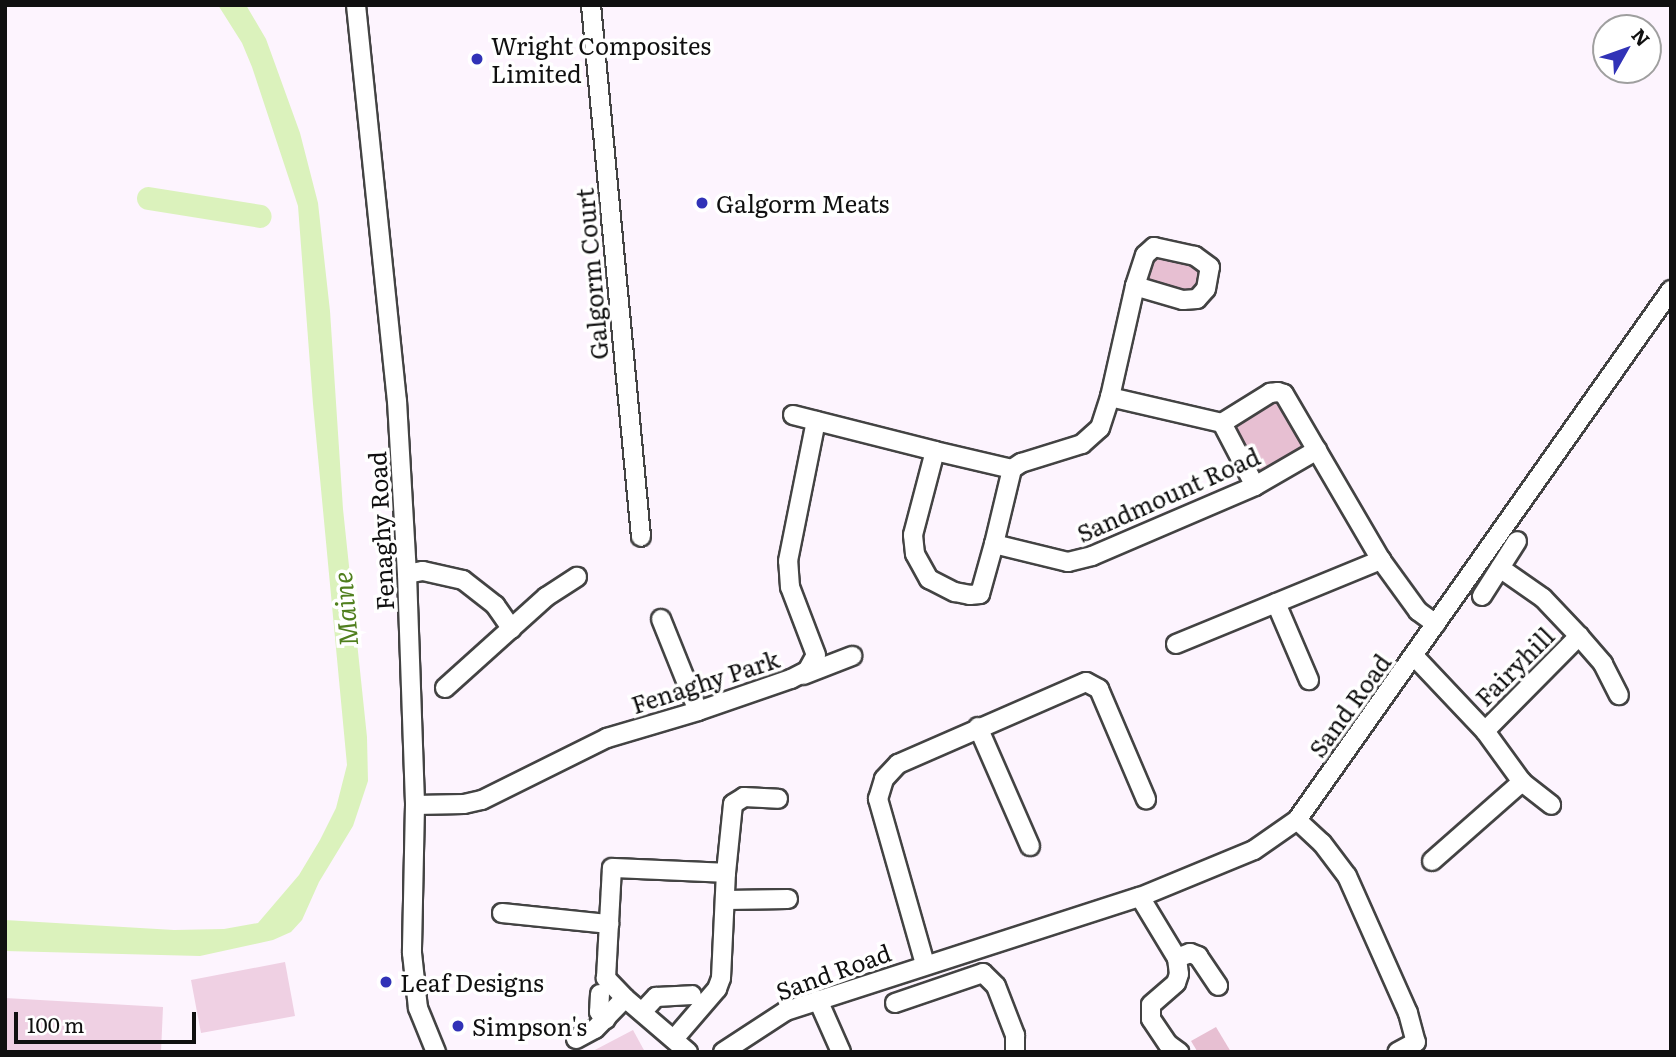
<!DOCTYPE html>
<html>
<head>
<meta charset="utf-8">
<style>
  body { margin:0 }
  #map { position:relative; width:1676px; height:1057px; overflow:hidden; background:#fdf4fe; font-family:Literata,serif }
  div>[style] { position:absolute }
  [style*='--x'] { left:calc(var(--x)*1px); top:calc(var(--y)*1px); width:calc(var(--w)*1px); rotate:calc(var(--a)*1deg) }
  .green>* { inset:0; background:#e7bfd2 }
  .pitch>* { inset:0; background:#efd0e3 }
  .water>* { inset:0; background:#dbf2bc }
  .river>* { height:23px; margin:-11.5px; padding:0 11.5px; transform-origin:11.5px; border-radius:11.5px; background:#dbf2bc }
  .roads { filter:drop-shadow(2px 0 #434343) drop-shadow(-2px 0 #434343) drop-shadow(0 2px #434343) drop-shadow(0 -2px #434343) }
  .minor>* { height:18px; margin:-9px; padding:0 9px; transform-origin:9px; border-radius:9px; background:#fff }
  .dots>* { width:19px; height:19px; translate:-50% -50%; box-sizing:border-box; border:4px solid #fff; border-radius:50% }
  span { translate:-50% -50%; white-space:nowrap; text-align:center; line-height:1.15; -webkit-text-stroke:7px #fff; paint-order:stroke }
  .poi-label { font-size:24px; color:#101010 }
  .left { translate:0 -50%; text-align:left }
  .street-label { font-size:24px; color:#101010 }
  .water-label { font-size:26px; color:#507f1e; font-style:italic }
  .frame { position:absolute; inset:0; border:7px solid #101010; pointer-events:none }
  .north { position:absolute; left:1592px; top:14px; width:70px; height:70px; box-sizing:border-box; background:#fff; border:2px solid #9f9f9f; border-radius:50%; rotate:50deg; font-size:19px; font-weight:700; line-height:28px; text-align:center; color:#101010 }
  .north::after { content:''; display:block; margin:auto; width:24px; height:32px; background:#3132b7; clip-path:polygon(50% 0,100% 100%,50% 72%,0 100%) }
  .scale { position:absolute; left:14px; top:1012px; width:182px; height:32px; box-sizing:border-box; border:4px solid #101010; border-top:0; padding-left:9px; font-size:21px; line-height:24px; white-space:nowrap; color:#101010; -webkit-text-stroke:5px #fff; paint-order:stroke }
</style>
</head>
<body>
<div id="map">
  <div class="green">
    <i style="clip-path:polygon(1159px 253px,1192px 260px,1205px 277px,1203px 286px,1186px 295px,1153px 287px,1144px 270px,1146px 263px)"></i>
    <i style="clip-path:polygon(1277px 397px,1304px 445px,1265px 473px,1259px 473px,1254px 471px,1231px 424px,1237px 420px,1243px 422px)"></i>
    <i style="clip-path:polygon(1216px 1027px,1231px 1052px,1197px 1051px,1191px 1041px)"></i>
  </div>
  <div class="pitch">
    <i style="clip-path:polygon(285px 962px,295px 1016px,201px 1033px,191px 980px)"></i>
    <i style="clip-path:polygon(5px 998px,163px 1007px,161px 1052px,5px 1052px)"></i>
    <i style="clip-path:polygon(633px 1030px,645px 1052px,591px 1052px)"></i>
  </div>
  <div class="water">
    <i style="clip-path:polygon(218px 5px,246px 5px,266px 39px,300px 133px,318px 203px,330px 311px,343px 509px,367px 737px,368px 781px,353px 826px,319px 882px,302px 920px,291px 932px,273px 940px,200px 956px,5px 951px,5px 920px,174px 930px,224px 929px,258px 923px,299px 875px,320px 840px,336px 808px,347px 765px,313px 404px,298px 206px,252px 67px,242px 43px)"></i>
  </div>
  <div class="river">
    <i style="--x:148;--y:198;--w:113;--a:9.1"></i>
  </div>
  <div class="roads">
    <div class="minor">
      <i style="--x:356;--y:5;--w:398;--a:84.1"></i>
      <i style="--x:397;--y:401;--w:173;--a:86.7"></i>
      <i style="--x:407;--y:574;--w:231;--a:88"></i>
      <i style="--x:415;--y:805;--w:148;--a:91.2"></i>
      <i style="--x:412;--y:953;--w:55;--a:83.8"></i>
      <i style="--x:418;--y:1008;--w:48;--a:67.8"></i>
      <i style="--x:591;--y:5;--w:534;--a:84.63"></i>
      <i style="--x:1110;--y:397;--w:115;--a:13.1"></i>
      <i style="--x:793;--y:415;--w:146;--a:14.2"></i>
      <i style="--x:935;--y:451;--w:87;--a:104.7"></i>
      <i style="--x:913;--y:535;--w:19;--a:84"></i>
      <i style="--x:915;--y:554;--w:29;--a:61"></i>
      <i style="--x:929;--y:579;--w:29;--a:27"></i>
      <i style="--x:955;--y:592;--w:15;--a:11"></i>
      <i style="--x:970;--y:595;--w:10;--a:-6"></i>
      <i style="--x:980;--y:594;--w:52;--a:-74.4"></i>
      <i style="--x:994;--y:544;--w:76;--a:13.7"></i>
      <i style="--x:1068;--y:562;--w:25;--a:-14"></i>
      <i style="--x:1092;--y:556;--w:177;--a:-23.2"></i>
      <i style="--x:1255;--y:486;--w:72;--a:-30.1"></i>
      <i style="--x:935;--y:451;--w:79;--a:13.2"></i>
      <i style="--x:1255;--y:486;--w:71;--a:-117.6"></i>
      <i style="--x:1222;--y:423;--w:57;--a:-32"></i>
      <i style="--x:1270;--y:393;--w:8;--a:-7"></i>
      <i style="--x:1278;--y:392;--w:6;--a:18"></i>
      <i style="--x:1284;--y:394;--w:192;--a:59.7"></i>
      <i style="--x:1381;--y:560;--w:63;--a:54"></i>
      <i style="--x:1418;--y:611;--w:22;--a:36"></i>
      <i style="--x:994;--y:544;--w:77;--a:-76.5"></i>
      <i style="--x:1012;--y:469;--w:11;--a:-34"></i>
      <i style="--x:1021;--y:463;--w:64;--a:-17.3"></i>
      <i style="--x:1082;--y:444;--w:24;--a:-42"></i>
      <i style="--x:1100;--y:428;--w:33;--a:-72"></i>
      <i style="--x:1110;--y:397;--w:114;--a:-77.3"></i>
      <i style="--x:1135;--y:286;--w:50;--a:16.3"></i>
      <i style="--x:1183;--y:300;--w:14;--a:-4"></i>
      <i style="--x:1197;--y:299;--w:13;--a:-48"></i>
      <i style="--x:1206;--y:289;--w:22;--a:-80"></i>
      <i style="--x:1210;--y:267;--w:19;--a:-144"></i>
      <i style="--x:1195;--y:256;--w:42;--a:-167.6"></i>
      <i style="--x:1154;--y:247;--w:12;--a:138"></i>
      <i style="--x:1145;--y:255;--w:33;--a:108"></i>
      <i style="--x:1500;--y:568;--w:52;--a:34.9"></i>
      <i style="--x:1543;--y:598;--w:52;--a:46.5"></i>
      <i style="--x:1579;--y:636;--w:37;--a:49"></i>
      <i style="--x:1603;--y:664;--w:35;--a:63"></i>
      <i style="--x:407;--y:574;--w:16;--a:-11"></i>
      <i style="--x:423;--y:571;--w:41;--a:12.7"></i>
      <i style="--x:463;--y:580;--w:41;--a:38"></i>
      <i style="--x:495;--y:605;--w:29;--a:55"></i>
      <i style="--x:1482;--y:596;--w:65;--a:-57.5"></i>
      <i style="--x:1276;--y:603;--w:84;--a:66.8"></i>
      <i style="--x:661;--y:619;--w:99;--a:68.1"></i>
      <i style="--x:1176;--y:644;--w:222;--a:-22.3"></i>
      <i style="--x:1415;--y:657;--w:102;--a:46.6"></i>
      <i style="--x:1485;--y:731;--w:63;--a:54"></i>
      <i style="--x:1522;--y:782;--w:37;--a:38"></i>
      <i style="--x:803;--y:675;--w:53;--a:-21.2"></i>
      <i style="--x:445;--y:688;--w:136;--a:-42"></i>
      <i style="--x:546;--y:597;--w:37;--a:-33"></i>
      <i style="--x:978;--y:727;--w:130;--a:66.4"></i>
      <i style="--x:1485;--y:731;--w:134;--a:-45.3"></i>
      <i style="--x:415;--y:805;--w:49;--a:-1.2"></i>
      <i style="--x:464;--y:804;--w:18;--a:-13"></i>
      <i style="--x:482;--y:800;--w:140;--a:-26.4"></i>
      <i style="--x:607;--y:738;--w:95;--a:-16.5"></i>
      <i style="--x:698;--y:711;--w:98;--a:-19"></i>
      <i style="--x:791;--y:679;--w:18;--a:-27"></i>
      <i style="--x:807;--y:671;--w:18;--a:-61"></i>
      <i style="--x:816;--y:655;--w:73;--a:-110.9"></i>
      <i style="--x:790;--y:587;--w:26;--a:-94"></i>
      <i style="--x:788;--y:561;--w:143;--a:-78.7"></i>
      <i style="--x:1297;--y:820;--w:34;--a:43"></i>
      <i style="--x:1322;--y:843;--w:41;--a:52.9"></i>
      <i style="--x:1347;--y:876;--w:150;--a:66"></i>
      <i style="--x:1408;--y:1013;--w:30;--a:75"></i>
      <i style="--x:1416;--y:1042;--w:21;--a:152"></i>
      <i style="--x:1432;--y:861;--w:120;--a:-41.3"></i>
      <i style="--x:1140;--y:897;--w:71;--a:58.8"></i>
      <i style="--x:1177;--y:958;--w:16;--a:83"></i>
      <i style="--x:1179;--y:974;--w:9;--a:108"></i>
      <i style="--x:1176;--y:983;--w:33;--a:139"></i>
      <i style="--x:1151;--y:1005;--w:14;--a:90"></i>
      <i style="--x:1151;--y:1019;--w:30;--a:56"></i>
      <i style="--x:1168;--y:1044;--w:14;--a:36"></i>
      <i style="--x:726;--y:900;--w:62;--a:-0.9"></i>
      <i style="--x:502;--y:913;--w:108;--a:5.9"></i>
      <i style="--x:1177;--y:958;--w:14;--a:-21"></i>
      <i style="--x:1190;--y:953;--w:9;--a:21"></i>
      <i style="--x:1198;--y:956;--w:36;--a:56"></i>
      <i style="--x:925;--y:964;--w:172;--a:-105.9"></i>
      <i style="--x:878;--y:799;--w:21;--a:-73"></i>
      <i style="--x:884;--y:779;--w:21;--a:-47"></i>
      <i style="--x:898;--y:764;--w:205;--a:-23.6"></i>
      <i style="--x:1086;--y:682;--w:15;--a:28"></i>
      <i style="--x:1099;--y:689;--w:120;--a:66.9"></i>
      <i style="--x:600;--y:994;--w:18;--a:93"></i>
      <i style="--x:599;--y:1012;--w:10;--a:45"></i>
      <i style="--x:818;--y:1000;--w:57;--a:66.1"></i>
      <i style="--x:895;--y:1003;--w:93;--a:-18.8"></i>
      <i style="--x:983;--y:973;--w:18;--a:45"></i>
      <i style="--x:996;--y:986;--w:53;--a:68.8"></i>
      <i style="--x:1015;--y:1035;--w:17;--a:90"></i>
      <i style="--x:642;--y:1012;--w:21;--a:-47"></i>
      <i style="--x:656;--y:997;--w:36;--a:-3"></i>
      <i style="--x:576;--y:1039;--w:21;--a:-28"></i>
      <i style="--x:595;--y:1029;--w:43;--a:-45.9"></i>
      <i style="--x:674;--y:1039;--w:66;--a:-49.3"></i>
      <i style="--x:717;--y:989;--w:12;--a:-70"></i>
      <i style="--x:721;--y:978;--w:105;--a:-87.3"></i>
      <i style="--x:726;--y:873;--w:69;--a:-84.2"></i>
      <i style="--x:733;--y:804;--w:13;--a:-32"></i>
      <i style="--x:744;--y:797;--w:34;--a:3"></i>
      <i style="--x:688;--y:1052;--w:83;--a:-139.4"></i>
      <i style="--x:625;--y:998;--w:28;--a:-134"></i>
      <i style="--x:606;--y:978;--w:110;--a:-86.9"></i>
      <i style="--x:612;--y:868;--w:114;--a:2.5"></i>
      <i style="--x:723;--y:1052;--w:75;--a:-33.1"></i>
      <i style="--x:786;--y:1011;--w:372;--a:-17.9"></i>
      <i style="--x:1140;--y:897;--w:123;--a:-22.4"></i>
      <i style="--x:1254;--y:850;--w:52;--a:-34.9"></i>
      <i style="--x:1297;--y:820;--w:649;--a:-54.79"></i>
    </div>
  </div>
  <div class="dots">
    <i style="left:477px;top:59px;background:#3132b7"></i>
    <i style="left:702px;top:203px;background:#3132b7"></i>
    <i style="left:386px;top:982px;background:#3132b7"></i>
    <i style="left:458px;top:1026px;background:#3132b7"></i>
  </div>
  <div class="poi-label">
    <span class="left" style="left:491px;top:59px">Wright Composites<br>Limited</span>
    <span class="left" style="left:716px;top:203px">Galgorm Meats</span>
    <span class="left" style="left:400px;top:982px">Leaf Designs</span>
    <span class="left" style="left:472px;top:1026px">Simpson's</span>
  </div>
  <div class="street-label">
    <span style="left:591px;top:274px;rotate:-95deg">Galgorm Court</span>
    <span style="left:1168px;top:494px;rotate:-24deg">Sandmount Road</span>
    <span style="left:380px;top:531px;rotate:-93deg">Fenaghy Road</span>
    <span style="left:1514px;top:666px;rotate:-45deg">Fairyhill</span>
    <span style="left:705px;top:681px;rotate:-18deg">Fenaghy Park</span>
    <span style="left:1349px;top:705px;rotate:-54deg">Sand Road</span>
    <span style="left:833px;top:971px;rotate:-20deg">Sand Road</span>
  </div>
  <div class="water-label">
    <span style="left:344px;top:609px;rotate:-95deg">Maine</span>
  </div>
  <div class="frame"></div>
  <div class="north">N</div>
  <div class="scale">100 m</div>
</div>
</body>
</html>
